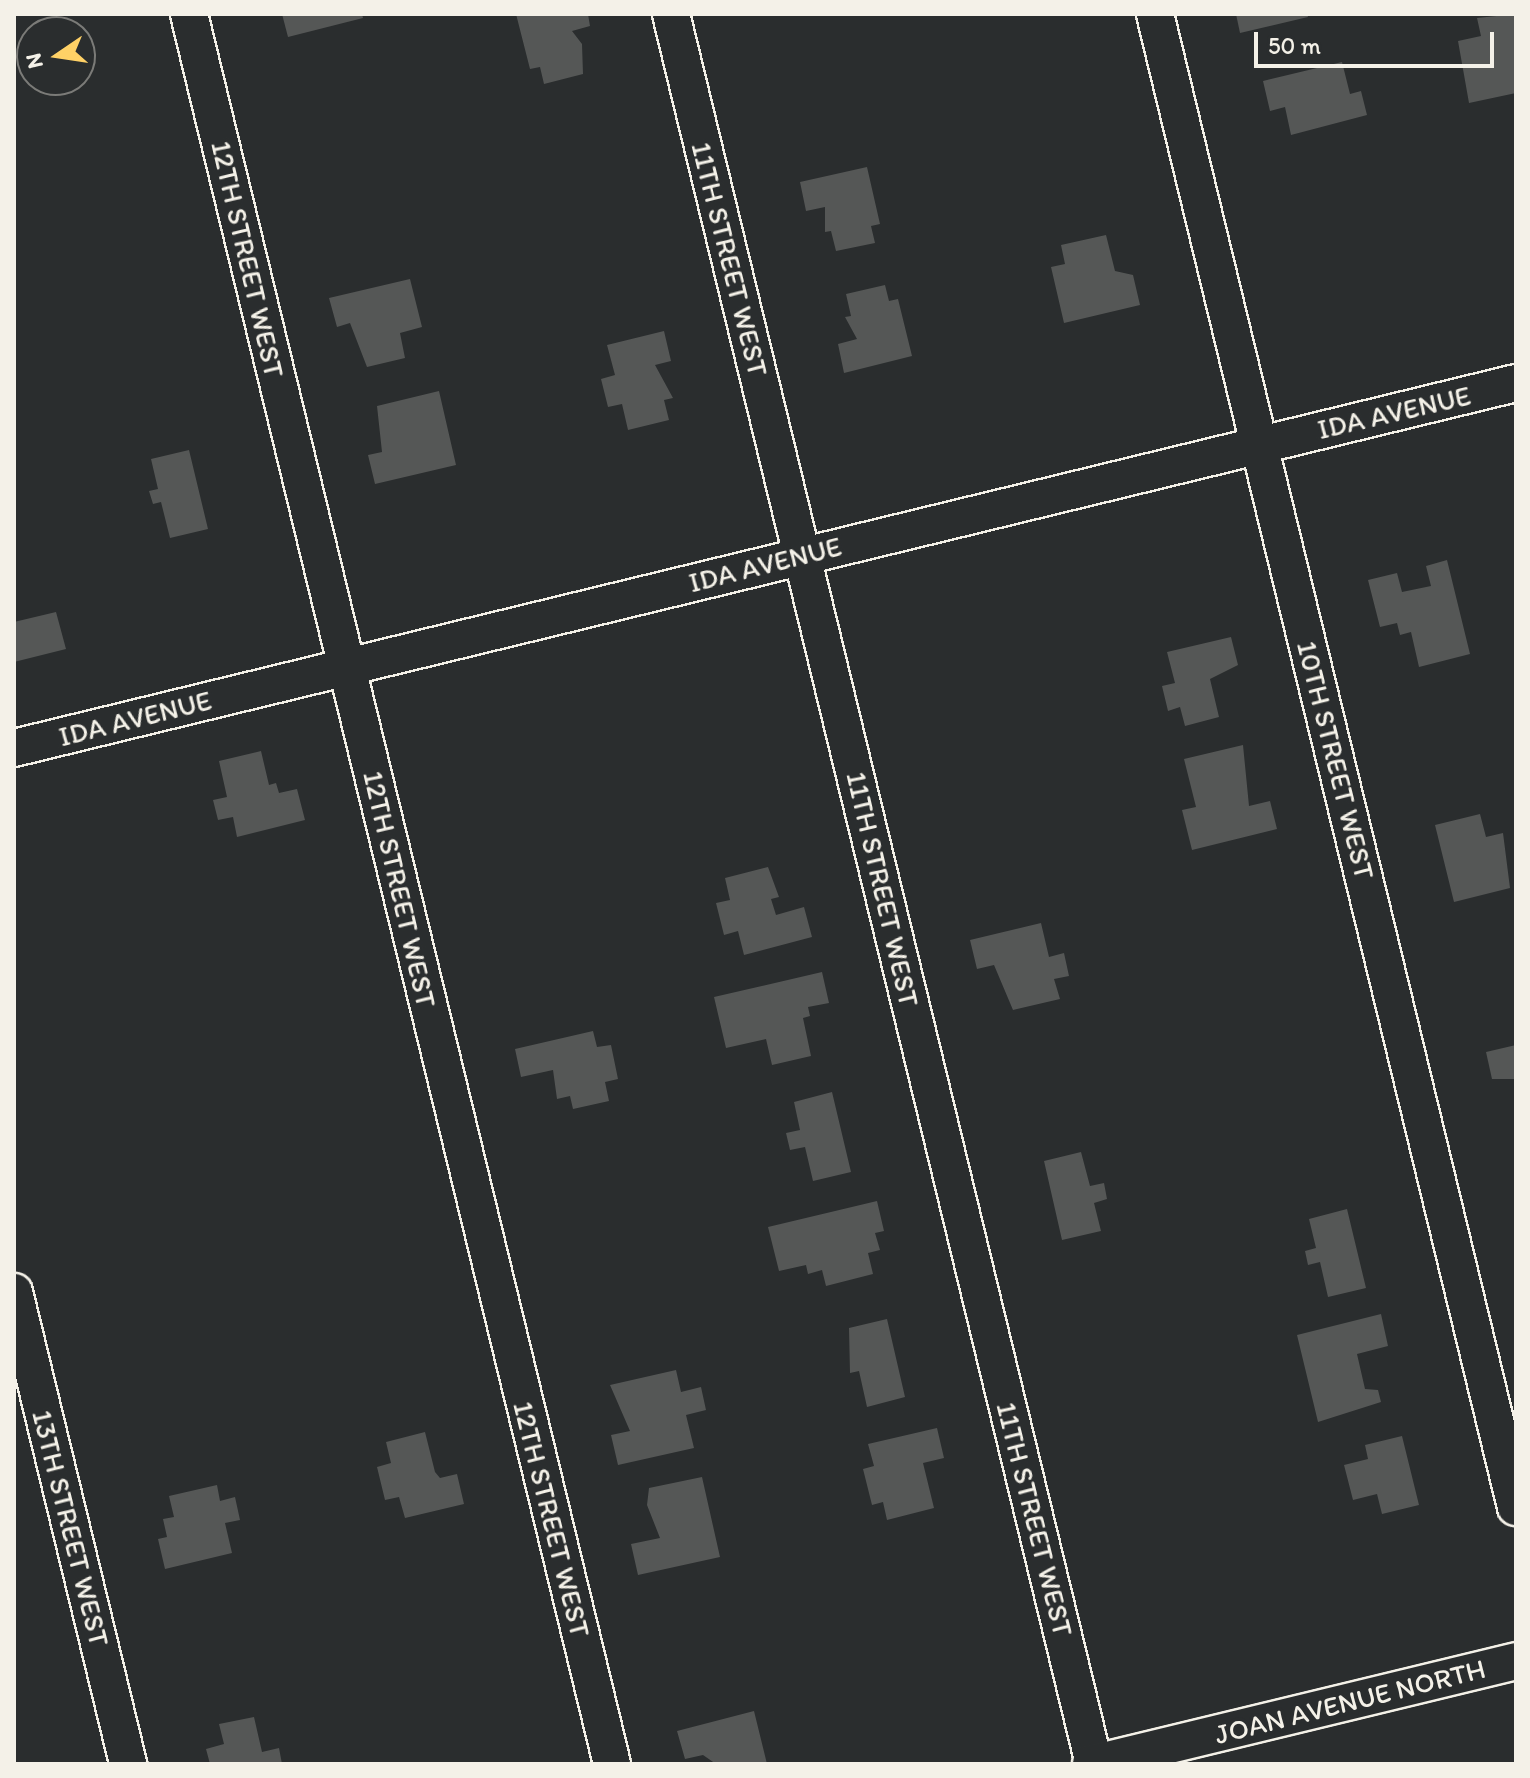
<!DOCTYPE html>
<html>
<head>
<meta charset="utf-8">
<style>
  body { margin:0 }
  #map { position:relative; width:1530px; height:1778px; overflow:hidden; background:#2a2d2e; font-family:Itim,sans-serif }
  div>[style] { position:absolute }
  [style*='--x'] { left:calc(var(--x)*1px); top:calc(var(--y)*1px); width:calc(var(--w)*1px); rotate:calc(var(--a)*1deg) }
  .building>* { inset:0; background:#555756 }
  .roads { filter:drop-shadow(2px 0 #f4f1e8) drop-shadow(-2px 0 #f4f1e8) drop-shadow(0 2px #f4f1e8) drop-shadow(0 -2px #f4f1e8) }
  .minor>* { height:36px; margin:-18px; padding:0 18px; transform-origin:18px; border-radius:18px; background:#2a2d2e }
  span { translate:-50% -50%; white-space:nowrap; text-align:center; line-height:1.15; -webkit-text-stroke:7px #2a2d2e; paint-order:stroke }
  .street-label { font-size:28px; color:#f4f1e8 }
  .frame { position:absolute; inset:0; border:16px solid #f4f1e8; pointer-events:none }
  .north { position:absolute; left:16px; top:16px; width:80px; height:80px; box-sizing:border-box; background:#2a2d2e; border:2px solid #7b7b78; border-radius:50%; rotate:257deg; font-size:22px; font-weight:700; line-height:32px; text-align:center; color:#f4f1e8 }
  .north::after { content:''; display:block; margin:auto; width:28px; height:36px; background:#ffd166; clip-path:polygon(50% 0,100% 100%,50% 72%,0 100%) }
  .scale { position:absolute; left:1254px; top:32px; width:240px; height:36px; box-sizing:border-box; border:4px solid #f4f1e8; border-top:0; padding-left:10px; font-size:24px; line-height:28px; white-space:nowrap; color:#f4f1e8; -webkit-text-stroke:6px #2a2d2e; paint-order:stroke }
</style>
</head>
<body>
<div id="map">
  <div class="building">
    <i style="clip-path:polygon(282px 14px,362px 14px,363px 18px,288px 37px)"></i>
    <i style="clip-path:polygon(516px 14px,588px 14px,590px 26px,572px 31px,582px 44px,583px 74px,544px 84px,540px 67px,530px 69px)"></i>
    <i style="clip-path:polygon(1236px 14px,1307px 14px,1308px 17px,1240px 33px)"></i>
    <i style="clip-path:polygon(1516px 14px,1516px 93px,1469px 103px,1458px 41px,1481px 36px,1477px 18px)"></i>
    <i style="clip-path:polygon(1342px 62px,1350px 94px,1361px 91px,1367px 115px,1291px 135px,1285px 107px,1270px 111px,1263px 81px)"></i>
    <i style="clip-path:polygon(867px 167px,880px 224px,871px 226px,875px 243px,836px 251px,831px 231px,825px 232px,825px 207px,806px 211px,800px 182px)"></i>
    <i style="clip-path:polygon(1106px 235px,1115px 271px,1133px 275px,1140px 305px,1064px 323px,1051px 267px,1065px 264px,1061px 245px)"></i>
    <i style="clip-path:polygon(410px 279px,422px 327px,400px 333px,405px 358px,367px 367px,350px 323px,337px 327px,329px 298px)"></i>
    <i style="clip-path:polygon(885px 285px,889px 301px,898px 299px,912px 356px,844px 373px,838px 344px,857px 339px,845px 317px,851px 316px,846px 294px)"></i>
    <i style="clip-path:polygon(664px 331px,671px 361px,655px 365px,673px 398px,664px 400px,669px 420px,628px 430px,622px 404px,608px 407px,601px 379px,615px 375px,607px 345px)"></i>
    <i style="clip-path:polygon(439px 391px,456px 465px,375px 484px,368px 455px,382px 452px,377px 406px)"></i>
    <i style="clip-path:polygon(189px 450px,208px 529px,170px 538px,161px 502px,153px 504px,149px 491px,158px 489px,151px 459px)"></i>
    <i style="clip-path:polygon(1447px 560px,1470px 654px,1419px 667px,1411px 632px,1400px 635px,1397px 623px,1380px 627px,1368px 580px,1397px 573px,1402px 592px,1431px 586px,1426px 566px)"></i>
    <i style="clip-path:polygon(56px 612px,66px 649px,14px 662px,14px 622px)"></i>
    <i style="clip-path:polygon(1231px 637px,1238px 665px,1210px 679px,1219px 717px,1185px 726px,1180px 707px,1168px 711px,1162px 686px,1175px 683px,1167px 652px)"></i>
    <i style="clip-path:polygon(1243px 745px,1249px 806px,1270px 801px,1277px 829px,1192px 850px,1182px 810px,1196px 807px,1184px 759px)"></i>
    <i style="clip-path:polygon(261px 751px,269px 785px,276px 783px,279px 793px,297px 789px,305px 820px,237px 837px,233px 817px,218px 820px,213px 800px,227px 797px,219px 761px)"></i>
    <i style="clip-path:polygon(1480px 814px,1486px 837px,1503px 833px,1510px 888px,1454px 902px,1435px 825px)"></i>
    <i style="clip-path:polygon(768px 867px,779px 897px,771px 899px,776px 915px,804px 907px,812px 937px,744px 955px,738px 931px,724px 935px,716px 903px,730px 900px,725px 878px)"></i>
    <i style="clip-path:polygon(1041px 923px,1049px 957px,1064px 953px,1069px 976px,1054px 979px,1060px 999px,1013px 1010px,994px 965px,977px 969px,970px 940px)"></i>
    <i style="clip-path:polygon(822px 972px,829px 1003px,808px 1007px,810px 1016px,803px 1018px,811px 1056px,772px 1065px,766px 1039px,726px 1048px,714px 997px)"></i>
    <i style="clip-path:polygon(593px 1031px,597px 1047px,611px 1045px,618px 1079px,605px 1082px,609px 1101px,573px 1109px,570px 1096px,557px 1099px,553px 1070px,521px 1077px,515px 1049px)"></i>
    <i style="clip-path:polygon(1516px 1045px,1516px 1079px,1492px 1079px,1486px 1052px)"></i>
    <i style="clip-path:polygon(832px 1092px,851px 1172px,813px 1181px,805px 1147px,790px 1150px,786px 1133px,800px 1130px,794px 1102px)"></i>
    <i style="clip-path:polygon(1081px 1152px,1090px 1186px,1104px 1183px,1107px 1199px,1094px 1203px,1101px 1231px,1062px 1240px,1044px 1161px)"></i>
    <i style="clip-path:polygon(877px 1201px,884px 1231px,875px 1233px,880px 1250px,868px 1253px,873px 1274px,826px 1286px,822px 1270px,808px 1274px,806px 1265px,779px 1271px,768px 1227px)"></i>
    <i style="clip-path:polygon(1347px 1209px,1366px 1288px,1328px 1297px,1320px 1262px,1308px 1265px,1305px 1251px,1316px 1248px,1309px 1219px)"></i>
    <i style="clip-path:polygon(1381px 1314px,1388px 1346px,1357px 1354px,1365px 1389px,1378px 1390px,1381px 1402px,1318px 1422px,1297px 1335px)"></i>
    <i style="clip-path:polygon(887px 1319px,905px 1397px,867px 1407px,859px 1371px,850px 1373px,849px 1328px)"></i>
    <i style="clip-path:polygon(676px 1370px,681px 1392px,701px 1387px,706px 1410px,686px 1415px,694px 1448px,618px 1465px,611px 1435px,630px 1431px,610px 1385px)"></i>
    <i style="clip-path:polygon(937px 1428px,944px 1458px,923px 1463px,934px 1508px,887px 1520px,883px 1502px,872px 1505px,863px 1469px,874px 1466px,868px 1444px)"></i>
    <i style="clip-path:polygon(425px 1432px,435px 1472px,440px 1478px,457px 1474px,464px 1504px,405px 1518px,399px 1497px,385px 1500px,377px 1467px,391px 1463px,386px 1442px)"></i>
    <i style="clip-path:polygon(1402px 1436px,1419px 1505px,1382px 1514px,1377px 1494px,1353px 1500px,1344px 1465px,1368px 1459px,1365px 1445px)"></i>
    <i style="clip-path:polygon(702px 1477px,720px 1557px,638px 1575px,631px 1544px,660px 1538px,647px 1505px,649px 1488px)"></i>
    <i style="clip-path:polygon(217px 1485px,220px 1501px,235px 1497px,240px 1520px,225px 1523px,232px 1553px,165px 1569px,158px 1539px,167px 1537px,163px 1519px,174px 1517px,169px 1496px)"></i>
    <i style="clip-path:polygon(754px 1711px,767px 1764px,716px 1764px,703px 1755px,685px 1759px,677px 1731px)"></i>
    <i style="clip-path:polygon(254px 1717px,262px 1752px,279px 1748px,282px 1764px,210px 1764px,206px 1749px,224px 1744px,219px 1724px)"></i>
  </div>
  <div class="roads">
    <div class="minor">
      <i style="--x:189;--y:14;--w:1800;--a:76.41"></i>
      <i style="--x:671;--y:14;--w:1800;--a:76.41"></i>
      <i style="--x:1155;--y:14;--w:1536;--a:76.41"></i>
      <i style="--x:14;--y:748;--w:1546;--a:-13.66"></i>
      <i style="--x:14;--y:1292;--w:486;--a:76.4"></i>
      <i style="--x:1091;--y:1764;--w:437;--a:-13.6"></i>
    </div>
  </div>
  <div class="street-label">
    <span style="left:248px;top:259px;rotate:77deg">12TH STREET WEST</span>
    <span style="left:730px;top:259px;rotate:76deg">11TH STREET WEST</span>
    <span style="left:1394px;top:412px;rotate:-13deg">IDA AVENUE</span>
    <span style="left:765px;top:564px;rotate:-14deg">IDA AVENUE</span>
    <span style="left:135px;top:718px;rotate:-14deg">IDA AVENUE</span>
    <span style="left:1336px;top:760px;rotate:76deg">10TH STREET WEST</span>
    <span style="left:400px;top:889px;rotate:77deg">12TH STREET WEST</span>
    <span style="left:883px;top:889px;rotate:77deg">11TH STREET WEST</span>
    <span style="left:552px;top:1519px;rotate:76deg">12TH STREET WEST</span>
    <span style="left:1035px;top:1519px;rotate:76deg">11TH STREET WEST</span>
    <span style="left:71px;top:1528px;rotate:76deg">13TH STREET WEST</span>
    <span style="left:1350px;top:1701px;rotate:-14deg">JOAN AVENUE NORTH</span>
  </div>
  <div class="frame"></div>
  <div class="north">N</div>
  <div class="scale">50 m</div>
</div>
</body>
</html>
